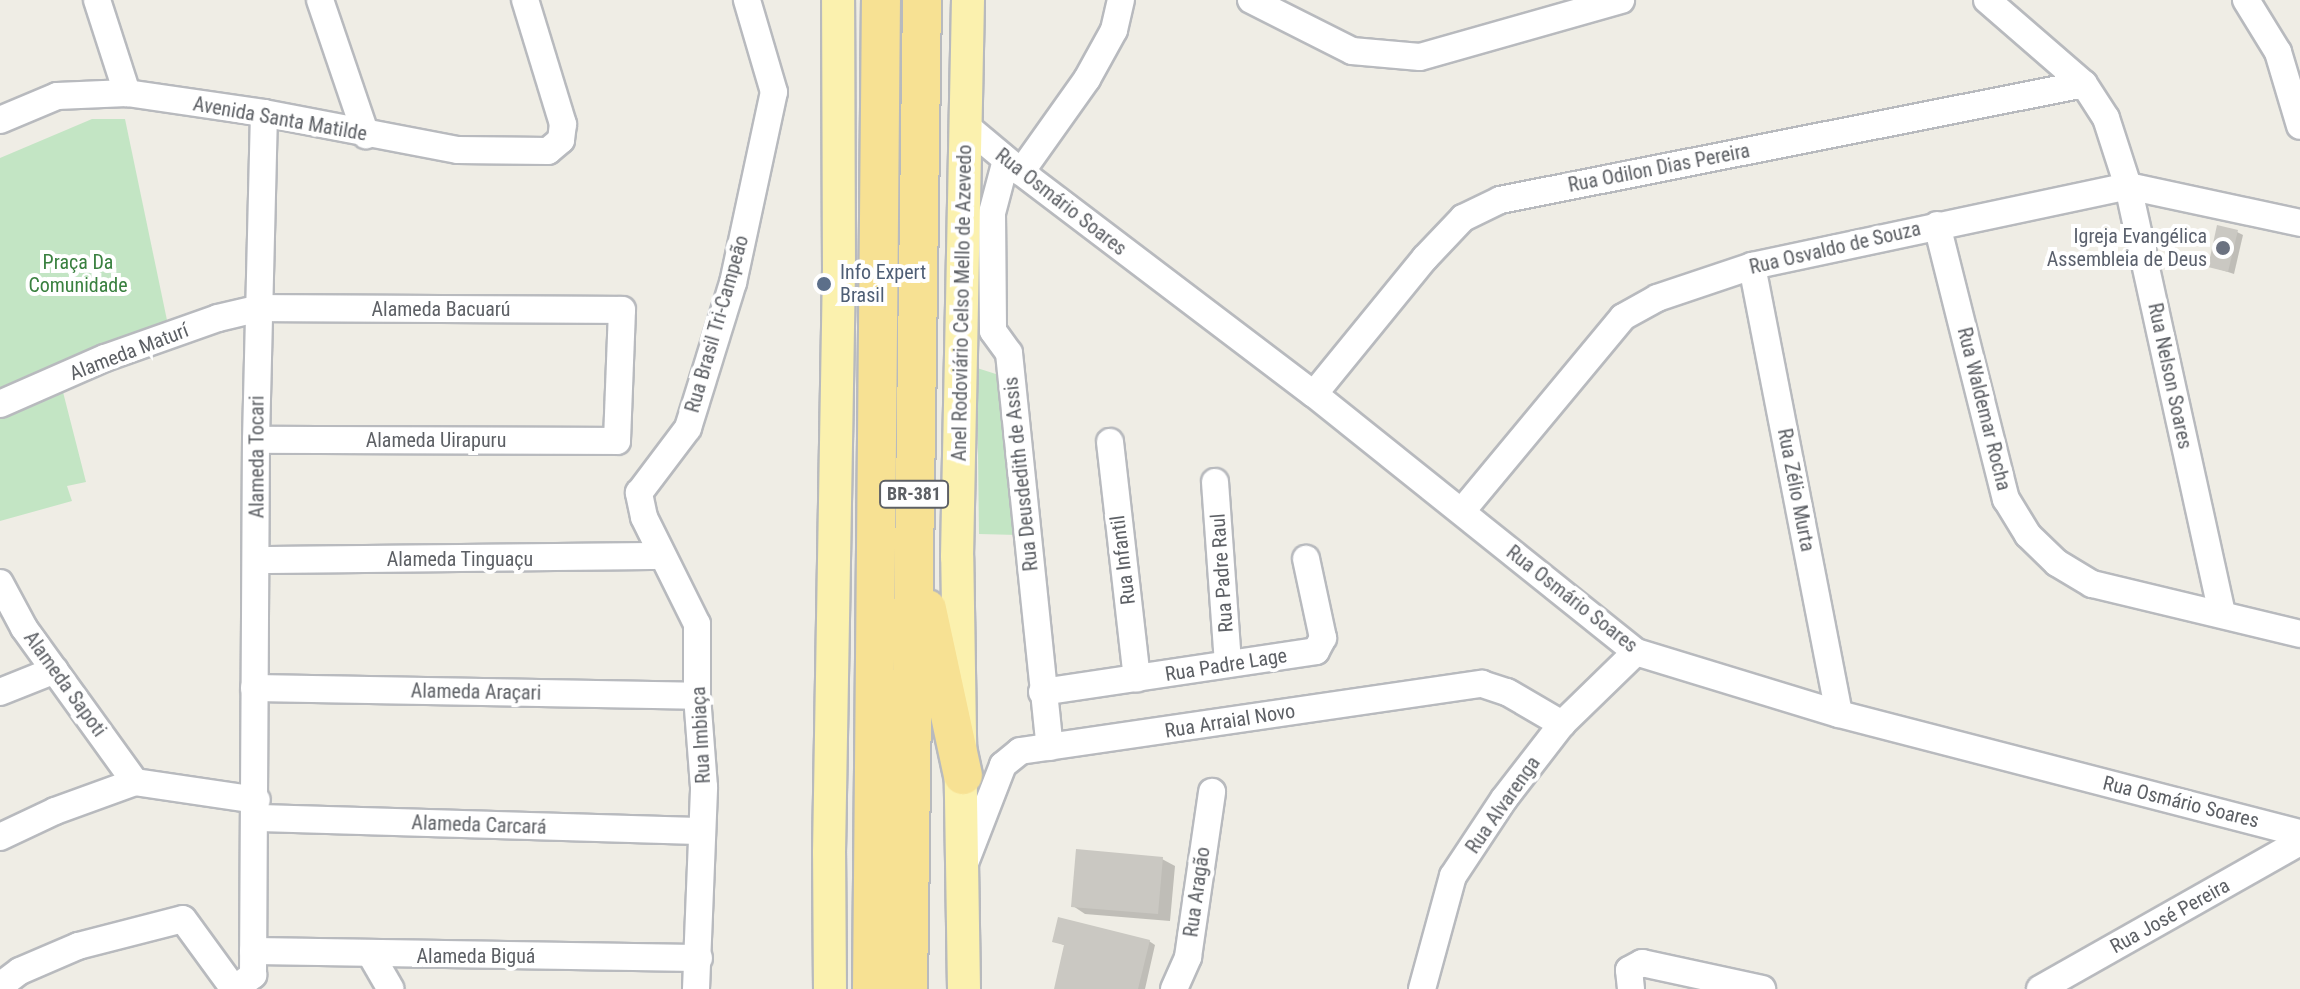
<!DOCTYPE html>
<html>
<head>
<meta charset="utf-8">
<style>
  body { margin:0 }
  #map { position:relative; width:2300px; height:989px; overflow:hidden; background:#efede5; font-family:"Roboto Condensed",sans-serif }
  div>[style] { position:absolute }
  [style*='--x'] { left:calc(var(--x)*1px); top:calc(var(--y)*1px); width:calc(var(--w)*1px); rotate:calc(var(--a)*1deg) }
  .green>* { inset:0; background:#c3e5c4 }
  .shadow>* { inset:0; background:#0003 }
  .building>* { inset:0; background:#cac8c2 }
  .roads { filter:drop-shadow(2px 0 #b8babe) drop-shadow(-2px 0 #b8babe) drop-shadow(0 2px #b8babe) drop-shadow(0 -2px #b8babe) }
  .minor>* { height:26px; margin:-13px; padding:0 13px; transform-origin:13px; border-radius:13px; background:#fff }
  .major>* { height:32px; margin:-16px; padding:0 16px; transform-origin:16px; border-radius:16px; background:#fbf1ae }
  .highway>* { height:38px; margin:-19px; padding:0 19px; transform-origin:19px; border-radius:19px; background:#f7e193 }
  .dots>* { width:22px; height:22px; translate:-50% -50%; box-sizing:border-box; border:4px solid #fff; border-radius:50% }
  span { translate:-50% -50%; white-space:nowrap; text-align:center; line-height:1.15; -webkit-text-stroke:8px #fff; paint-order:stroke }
  .shield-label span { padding:2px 6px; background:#fff; border:2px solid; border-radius:6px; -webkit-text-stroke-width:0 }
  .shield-label { font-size:18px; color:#5d6065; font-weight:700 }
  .street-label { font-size:20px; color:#5d6065 }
  .worship-label { font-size:20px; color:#5b616d }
  .right { translate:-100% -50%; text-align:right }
  .park-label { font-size:20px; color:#39803f }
  .service-label { font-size:20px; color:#4e5e75 }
  .left { translate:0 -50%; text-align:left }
</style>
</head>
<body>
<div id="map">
  <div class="green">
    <i style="clip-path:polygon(92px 119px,125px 119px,168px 325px,0 390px,0 158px)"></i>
    <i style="clip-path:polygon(977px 368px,999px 375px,1018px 535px,979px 534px)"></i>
    <i style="clip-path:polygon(63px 392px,86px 482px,67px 486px,72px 501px,0 521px,0 417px)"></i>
  </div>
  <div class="shadow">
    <i style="clip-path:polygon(2237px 232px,2243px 235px,2234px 274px,2210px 266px)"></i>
    <i style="clip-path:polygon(1162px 859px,1175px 866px,1170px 921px,1085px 914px,1073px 906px)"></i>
    <i style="clip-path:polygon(1054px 941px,1149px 941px,1155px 945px,1145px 989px,1056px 989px,1066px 946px)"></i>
  </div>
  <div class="building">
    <i style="clip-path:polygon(2217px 225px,2238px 230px,2228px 272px,2208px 267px)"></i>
    <i style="clip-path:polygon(1076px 849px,1163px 857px,1158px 914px,1071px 907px)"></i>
    <i style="clip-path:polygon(1058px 917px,1150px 940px,1138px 989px,1054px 989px,1064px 945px,1052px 942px)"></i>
  </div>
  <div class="roads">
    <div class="minor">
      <i style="--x:97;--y:0;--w:98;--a:72.1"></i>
      <i style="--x:320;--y:0;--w:143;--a:71.2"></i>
      <i style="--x:1251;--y:0;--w:113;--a:26.8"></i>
      <i style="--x:1352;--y:51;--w:68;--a:5"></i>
      <i style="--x:1420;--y:57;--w:209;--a:-15.8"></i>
      <i style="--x:1987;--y:0;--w:128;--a:40.9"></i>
      <i style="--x:2084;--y:84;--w:40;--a:57.1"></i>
      <i style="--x:2106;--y:118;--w:71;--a:72.1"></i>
      <i style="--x:2128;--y:186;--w:437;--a:77.6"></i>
      <i style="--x:2246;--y:0;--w:61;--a:58.4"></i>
      <i style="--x:2278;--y:52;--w:77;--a:73.4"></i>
      <i style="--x:0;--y:120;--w:62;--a:-22.8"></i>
      <i style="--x:57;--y:96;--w:70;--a:-2.5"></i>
      <i style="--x:127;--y:93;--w:138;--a:8.3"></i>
      <i style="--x:264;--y:113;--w:197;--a:10.8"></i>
      <i style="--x:458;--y:150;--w:90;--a:0.6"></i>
      <i style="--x:548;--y:151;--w:17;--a:-40"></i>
      <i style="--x:561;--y:140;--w:16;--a:-83"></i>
      <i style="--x:563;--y:124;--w:130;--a:-107"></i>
      <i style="--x:965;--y:125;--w:73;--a:40"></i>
      <i style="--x:1021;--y:172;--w:368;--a:37.2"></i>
      <i style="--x:1314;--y:394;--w:413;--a:38.7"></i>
      <i style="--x:1636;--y:652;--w:212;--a:17"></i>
      <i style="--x:1839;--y:714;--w:476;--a:14.5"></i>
      <i style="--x:1006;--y:160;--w:55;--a:104.8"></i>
      <i style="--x:992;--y:213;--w:118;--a:89.5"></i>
      <i style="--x:993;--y:331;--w:27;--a:54"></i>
      <i style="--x:1009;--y:353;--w:396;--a:84.1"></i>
      <i style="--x:1021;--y:172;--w:114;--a:-54.6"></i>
      <i style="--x:1087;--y:79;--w:56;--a:-61.1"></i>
      <i style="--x:1114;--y:30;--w:31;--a:-77"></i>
      <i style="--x:1937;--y:225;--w:283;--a:75.9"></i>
      <i style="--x:2006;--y:499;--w:42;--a:58.6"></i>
      <i style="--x:2028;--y:535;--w:40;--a:44"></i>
      <i style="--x:2057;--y:563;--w:41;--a:31"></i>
      <i style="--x:2092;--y:584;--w:214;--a:13.5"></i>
      <i style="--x:1752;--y:266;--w:456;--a:79"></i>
      <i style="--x:1314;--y:394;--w:176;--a:-50.8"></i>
      <i style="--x:1425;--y:258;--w:55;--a:-46.5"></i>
      <i style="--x:1463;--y:218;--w:41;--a:-25.9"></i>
      <i style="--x:1500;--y:200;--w:595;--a:-11.23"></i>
      <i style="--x:0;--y:404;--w:115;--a:-23.7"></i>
      <i style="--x:105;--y:358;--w:120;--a:-19.5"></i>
      <i style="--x:218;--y:318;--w:43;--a:-13.4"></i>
      <i style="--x:260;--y:308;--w:362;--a:0.3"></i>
      <i style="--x:622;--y:310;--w:131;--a:92.2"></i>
      <i style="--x:617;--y:441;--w:361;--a:-179.8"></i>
      <i style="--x:1110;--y:442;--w:238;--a:83.5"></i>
      <i style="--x:1215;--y:482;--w:182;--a:85.9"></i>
      <i style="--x:1462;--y:511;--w:252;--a:-50.3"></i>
      <i style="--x:1623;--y:317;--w:39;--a:-29"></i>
      <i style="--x:1657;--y:298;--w:100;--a:-18.6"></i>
      <i style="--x:1752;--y:266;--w:384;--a:-12"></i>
      <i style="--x:2128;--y:186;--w:176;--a:12.1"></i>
      <i style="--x:258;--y:560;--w:404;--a:-0.6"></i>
      <i style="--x:0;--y:583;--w:51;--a:61.9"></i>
      <i style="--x:24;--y:628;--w:190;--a:54.2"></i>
      <i style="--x:254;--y:688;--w:443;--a:1"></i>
      <i style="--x:0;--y:692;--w:59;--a:-21.8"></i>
      <i style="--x:1042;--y:692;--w:277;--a:-8.5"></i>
      <i style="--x:1316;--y:651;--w:15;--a:-62"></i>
      <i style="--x:1323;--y:638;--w:81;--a:-102.1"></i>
      <i style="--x:256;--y:818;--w:446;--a:1.7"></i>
      <i style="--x:0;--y:837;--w:61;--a:-25.3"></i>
      <i style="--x:55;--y:811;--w:85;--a:-19.9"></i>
      <i style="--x:135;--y:782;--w:123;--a:8.4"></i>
      <i style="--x:965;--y:863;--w:105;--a:-68.8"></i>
      <i style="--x:1003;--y:765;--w:22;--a:-39"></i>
      <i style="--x:1020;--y:751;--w:467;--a:-8.3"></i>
      <i style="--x:1482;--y:684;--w:26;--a:18"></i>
      <i style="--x:1507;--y:692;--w:64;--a:30.2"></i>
      <i style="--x:253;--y:951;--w:446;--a:0.9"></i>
      <i style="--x:371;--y:955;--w:39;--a:60"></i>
      <i style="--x:0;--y:986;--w:25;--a:-37"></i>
      <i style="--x:20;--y:971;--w:63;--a:-23.3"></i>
      <i style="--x:78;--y:946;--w:108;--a:-14.4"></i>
      <i style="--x:183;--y:919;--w:87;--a:53.9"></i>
      <i style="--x:234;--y:989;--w:24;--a:-36"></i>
      <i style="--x:253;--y:975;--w:535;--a:-89.68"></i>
      <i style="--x:256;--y:440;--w:327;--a:-88.6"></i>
      <i style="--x:696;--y:989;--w:202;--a:-87.7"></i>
      <i style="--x:704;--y:787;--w:91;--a:-94.4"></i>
      <i style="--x:697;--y:696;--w:72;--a:-90"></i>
      <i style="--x:697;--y:624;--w:119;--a:-116.4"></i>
      <i style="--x:644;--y:517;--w:25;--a:-102"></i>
      <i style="--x:639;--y:493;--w:81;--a:-53"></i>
      <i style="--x:688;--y:428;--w:152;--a:-72.8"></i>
      <i style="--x:733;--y:283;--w:195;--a:-77.9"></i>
      <i style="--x:774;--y:92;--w:96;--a:-106.4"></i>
      <i style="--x:1174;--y:989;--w:35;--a:-66"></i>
      <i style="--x:1188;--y:957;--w:167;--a:-81.7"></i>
      <i style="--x:1422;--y:989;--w:117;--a:-74.7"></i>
      <i style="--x:1453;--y:876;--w:92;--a:-56.5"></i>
      <i style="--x:1504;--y:799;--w:95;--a:-52.3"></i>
      <i style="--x:1562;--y:724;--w:103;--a:-44.2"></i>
      <i style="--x:1631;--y:989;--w:19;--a:-96"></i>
      <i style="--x:1629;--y:970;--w:15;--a:-28"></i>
      <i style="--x:1642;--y:963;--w:123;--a:12.2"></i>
      <i style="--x:2040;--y:989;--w:299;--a:-29.5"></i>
    </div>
    <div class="major">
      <i style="--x:830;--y:989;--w:136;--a:-90.4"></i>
      <i style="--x:829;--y:853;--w:583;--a:-89.02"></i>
      <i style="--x:839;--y:270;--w:270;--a:-90.2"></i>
      <i style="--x:964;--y:989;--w:432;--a:-90.9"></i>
      <i style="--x:957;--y:557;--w:557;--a:-88.87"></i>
    </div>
    <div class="highway">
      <i style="--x:927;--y:609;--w:170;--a:77.8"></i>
      <i style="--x:872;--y:989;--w:989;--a:-89.48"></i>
      <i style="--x:908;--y:989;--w:989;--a:-89.19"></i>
    </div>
  </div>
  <div class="dots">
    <i style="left:2223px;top:248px;background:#6b7280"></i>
    <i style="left:824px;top:284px;background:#5c6f8a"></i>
  </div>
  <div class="shield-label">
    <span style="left:914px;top:494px">BR-381</span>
  </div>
  <div class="street-label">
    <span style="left:280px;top:119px;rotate:10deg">Avenida Santa Matilde</span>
    <span style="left:1659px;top:168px;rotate:-11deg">Rua Odilon Dias Pereira</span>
    <span style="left:1061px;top:202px;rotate:38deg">Rua Osmário Soares</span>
    <span style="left:1835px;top:248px;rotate:-13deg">Rua Osvaldo de Souza</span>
    <span style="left:962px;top:303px;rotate:-89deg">Anel Rodoviário Celso Mello de Azevedo</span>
    <span style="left:441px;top:309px">Alameda Bacuarú</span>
    <span style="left:717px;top:324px;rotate:-74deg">Rua Brasil Tri-Campeão</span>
    <span style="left:129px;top:352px;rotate:-21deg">Alameda Maturí</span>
    <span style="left:2170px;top:376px;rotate:78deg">Rua Nelson Soares</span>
    <span style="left:1984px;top:409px;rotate:76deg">Rua Waldemar Rocha</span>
    <span style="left:436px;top:440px">Alameda Uirapuru</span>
    <span style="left:257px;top:457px;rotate:-90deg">Alameda Tocari</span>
    <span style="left:1021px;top:474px;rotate:-96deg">Rua Deusdedith de Assis</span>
    <span style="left:1796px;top:490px;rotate:79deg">Rua Zélio Murta</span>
    <span style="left:460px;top:559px">Alameda Tinguaçu</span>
    <span style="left:1123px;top:560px;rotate:-97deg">Rua Infantil</span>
    <span style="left:1222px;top:573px;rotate:-94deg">Rua Padre Raul</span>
    <span style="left:1572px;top:599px;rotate:38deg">Rua Osmário Soares</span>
    <span style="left:1226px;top:665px;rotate:-9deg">Rua Padre Lage</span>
    <span style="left:65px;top:684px;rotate:54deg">Alameda Sapoti</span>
    <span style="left:476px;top:692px;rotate:1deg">Alameda Araçari</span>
    <span style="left:1230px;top:721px;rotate:-9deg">Rua Arraial Novo</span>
    <span style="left:701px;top:735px;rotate:-93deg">Rua Imbiaça</span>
    <span style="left:2181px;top:802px;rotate:14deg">Rua Osmário Soares</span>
    <span style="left:1503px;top:805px;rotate:-55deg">Rua Alvarenga</span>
    <span style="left:479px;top:825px;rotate:2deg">Alameda Carcará</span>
    <span style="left:1197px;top:892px;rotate:-82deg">Rua Aragão</span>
    <span style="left:2170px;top:916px;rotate:-29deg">Rua José Pereira</span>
    <span style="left:476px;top:956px">Alameda Biguá</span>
  </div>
  <div class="worship-label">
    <span class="right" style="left:2207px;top:248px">Igreja Evangélica<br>Assembleia de Deus</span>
  </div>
  <div class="park-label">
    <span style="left:78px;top:274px">Praça Da<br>Comunidade</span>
  </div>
  <div class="service-label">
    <span class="left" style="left:840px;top:284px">Info Expert<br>Brasil</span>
  </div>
</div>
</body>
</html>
